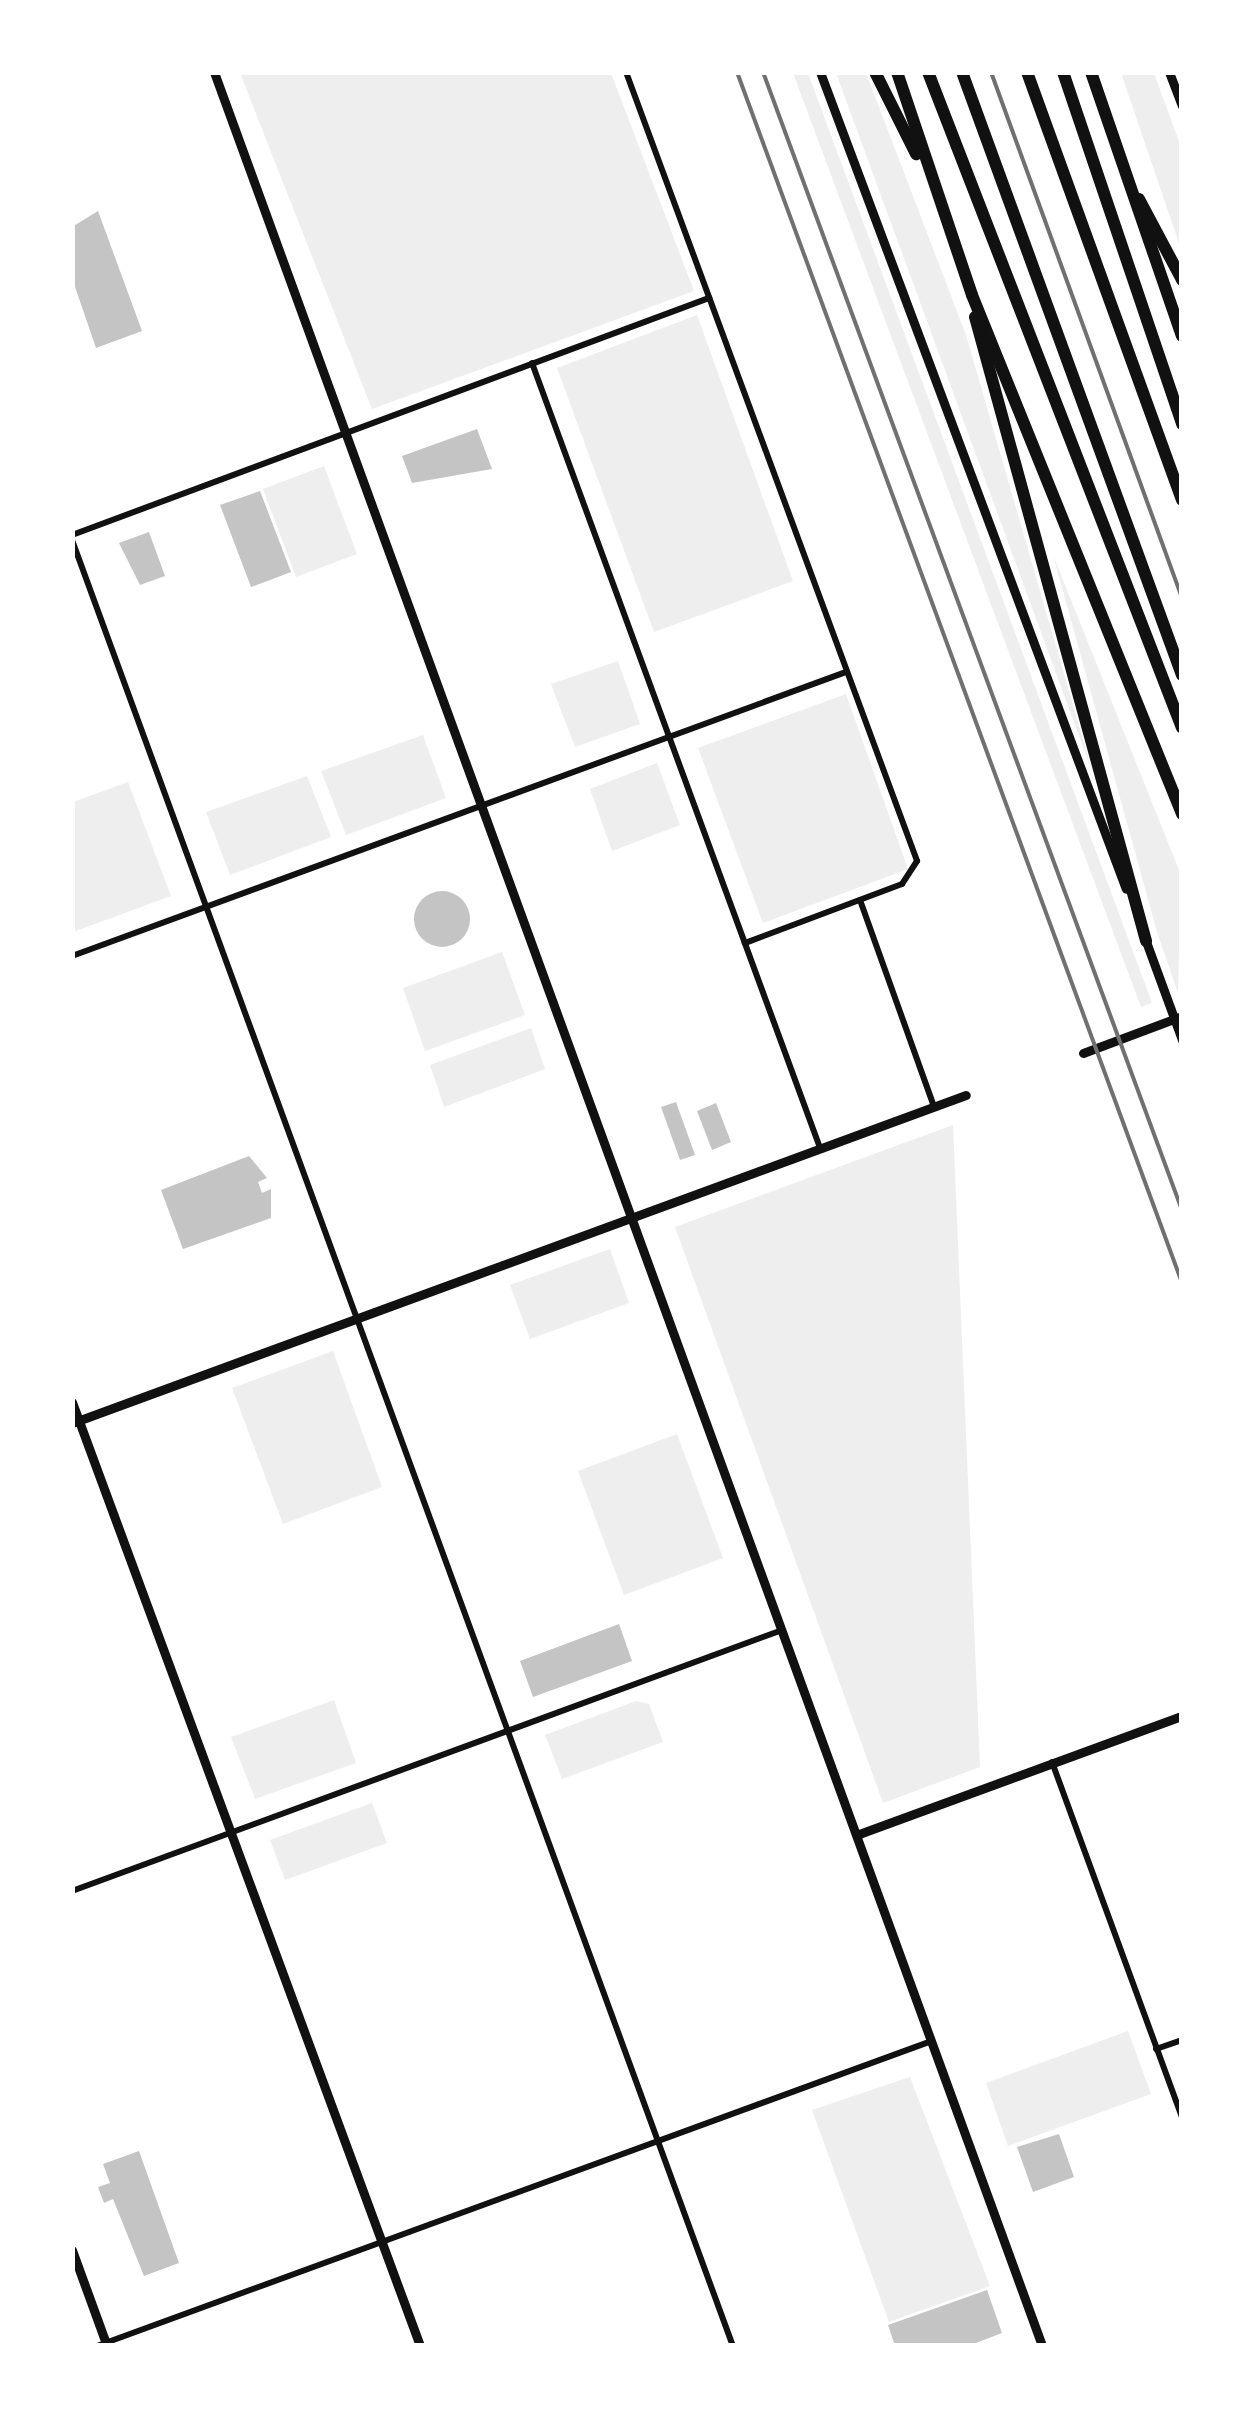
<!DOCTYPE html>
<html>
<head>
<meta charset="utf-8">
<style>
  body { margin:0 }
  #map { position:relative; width:1254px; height:2418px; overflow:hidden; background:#fff; font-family:Lato,sans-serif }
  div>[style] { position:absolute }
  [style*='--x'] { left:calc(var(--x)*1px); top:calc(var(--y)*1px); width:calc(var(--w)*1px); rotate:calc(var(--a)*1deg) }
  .green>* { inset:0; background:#eee }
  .building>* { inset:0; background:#c4c4c4 }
  .round { border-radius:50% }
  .minor>* { height:6px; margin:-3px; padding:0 3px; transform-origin:3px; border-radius:3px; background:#111 }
  .tertiary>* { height:9px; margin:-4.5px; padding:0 4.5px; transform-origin:4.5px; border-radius:4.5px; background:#111 }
  .secondary>* { height:9px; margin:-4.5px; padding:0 4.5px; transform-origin:4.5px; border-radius:4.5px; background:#111 }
  .motorway>* { height:12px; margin:-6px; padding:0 6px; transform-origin:6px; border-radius:6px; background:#111 }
  .rail>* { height:4px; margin:-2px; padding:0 2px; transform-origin:2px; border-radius:2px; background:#707070 }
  span { translate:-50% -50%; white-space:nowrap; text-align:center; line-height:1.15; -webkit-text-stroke:9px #fff; paint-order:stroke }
  .frame { position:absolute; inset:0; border:75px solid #fff; pointer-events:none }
</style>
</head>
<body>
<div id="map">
  <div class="green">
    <i style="clip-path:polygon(240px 73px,611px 73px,694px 291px,372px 409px)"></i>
    <i style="clip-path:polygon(793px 73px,808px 73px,1152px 1003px,1141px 1007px)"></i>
    <i style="clip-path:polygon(836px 73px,866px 73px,966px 335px,1093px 774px)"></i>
    <i style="clip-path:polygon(1121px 73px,1154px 73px,1181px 147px,1181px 249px)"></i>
    <i style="clip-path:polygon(697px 315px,793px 581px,654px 632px,557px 368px)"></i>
    <i style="clip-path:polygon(324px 466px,357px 554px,296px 577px,263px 489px)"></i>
    <i style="clip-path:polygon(1053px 555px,1181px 875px,1178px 993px,1157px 932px)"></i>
    <i style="clip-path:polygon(618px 661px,640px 724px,575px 747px,551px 684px)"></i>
    <i style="clip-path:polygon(846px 694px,908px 869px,763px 923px,698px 748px)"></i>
    <i style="clip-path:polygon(423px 735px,446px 798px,346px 835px,321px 771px)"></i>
    <i style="clip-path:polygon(657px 763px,680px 825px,612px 851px,590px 789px)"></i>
    <i style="clip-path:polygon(307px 776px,331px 837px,230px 875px,206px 812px)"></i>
    <i style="clip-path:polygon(128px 782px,171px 896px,73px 932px,73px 802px)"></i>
    <i style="clip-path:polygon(502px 952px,525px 1015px,425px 1051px,403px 988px)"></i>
    <i style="clip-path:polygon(531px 1028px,545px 1069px,444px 1107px,430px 1065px)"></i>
    <i style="clip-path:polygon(953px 1125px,980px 1767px,883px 1803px,675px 1227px)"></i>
    <i style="clip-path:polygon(610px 1249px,629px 1303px,530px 1339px,510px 1285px)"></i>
    <i style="clip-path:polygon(333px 1351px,382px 1487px,283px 1524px,232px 1388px)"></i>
    <i style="clip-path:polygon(677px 1434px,723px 1558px,624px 1595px,578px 1471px)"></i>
    <i style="clip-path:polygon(334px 1700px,356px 1763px,255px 1799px,231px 1737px)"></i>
    <i style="clip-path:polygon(636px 1701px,649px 1704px,663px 1742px,562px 1779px,545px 1735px)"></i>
    <i style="clip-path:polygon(372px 1803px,387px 1843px,285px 1880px,270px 1840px)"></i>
    <i style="clip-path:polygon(1128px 2031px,1151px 2094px,1008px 2146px,986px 2083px)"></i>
    <i style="clip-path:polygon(910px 2077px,990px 2286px,889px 2322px,812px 2110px)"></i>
  </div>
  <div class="building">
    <i style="clip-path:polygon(98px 211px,142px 331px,96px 348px,72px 278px,72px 227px)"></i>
    <i style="clip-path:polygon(477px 429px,492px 469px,412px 483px,402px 456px)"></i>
    <i style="clip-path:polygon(260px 491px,291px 572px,251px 587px,220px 505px)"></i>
    <i style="clip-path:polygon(149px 532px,165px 576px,140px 585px,119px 543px)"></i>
    <i class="round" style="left:414px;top:891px;width:56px;height:56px"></i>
    <i style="clip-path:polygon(676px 1102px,695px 1155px,680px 1160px,661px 1107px)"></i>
    <i style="clip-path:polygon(716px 1103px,731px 1142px,712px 1150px,697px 1111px)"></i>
    <i style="clip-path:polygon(249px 1156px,267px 1178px,258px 1182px,262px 1193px,271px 1189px,271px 1218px,183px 1249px,161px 1190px)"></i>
    <i style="clip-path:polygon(619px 1624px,632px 1661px,533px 1697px,520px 1661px)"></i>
    <i style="clip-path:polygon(1059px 2134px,1074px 2177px,1033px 2192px,1017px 2147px)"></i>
    <i style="clip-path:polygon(139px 2151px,179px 2263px,144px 2276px,113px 2199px,104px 2203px,98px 2187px,110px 2183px,103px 2164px)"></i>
    <i style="clip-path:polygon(987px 2290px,1002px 2333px,968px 2346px,895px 2346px,888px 2325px)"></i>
  </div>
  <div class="minor">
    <i style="--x:626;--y:72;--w:841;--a:69.75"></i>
    <i style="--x:917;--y:861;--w:27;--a:123"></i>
    <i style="--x:902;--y:884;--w:168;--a:159.4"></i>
    <i style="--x:532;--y:363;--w:836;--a:69.85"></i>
    <i style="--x:72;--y:535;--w:680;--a:-20.41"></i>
    <i style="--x:72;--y:540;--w:1923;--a:69.9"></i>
    <i style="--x:860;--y:900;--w:220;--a:70.3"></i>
    <i style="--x:72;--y:956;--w:824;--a:-20.15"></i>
    <i style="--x:1052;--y:1762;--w:378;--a:69.9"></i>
    <i style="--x:72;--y:1891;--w:756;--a:-20.18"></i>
    <i style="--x:1156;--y:2049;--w:28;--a:-19"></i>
    <i style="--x:97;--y:2346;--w:889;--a:-20.07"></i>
  </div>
  <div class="tertiary">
    <i style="--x:1083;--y:1053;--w:106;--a:-20.5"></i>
    <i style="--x:72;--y:1402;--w:1006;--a:69.76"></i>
    <i style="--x:72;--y:1423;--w:952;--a:-20.15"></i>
    <i style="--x:859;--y:1834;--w:344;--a:-20.1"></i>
    <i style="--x:72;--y:2250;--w:102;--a:70"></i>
  </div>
  <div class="secondary">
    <i style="--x:214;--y:72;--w:2420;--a:69.99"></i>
    <i style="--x:820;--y:72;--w:872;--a:69.47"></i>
    <i style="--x:1169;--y:72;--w:36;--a:69"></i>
    <i style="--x:1144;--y:936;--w:111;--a:69.9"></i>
  </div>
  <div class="motorway">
    <i style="--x:875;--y:72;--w:92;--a:63.4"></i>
    <i style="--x:897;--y:72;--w:235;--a:71.4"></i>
    <i style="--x:972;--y:295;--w:560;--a:67.97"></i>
    <i style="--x:928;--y:72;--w:703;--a:68.83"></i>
    <i style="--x:962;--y:72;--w:642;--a:69.96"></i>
    <i style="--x:1027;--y:72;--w:455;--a:70.1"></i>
    <i style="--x:1063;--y:72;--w:372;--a:71.3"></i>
    <i style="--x:1091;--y:72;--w:279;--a:71"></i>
    <i style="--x:1139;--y:199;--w:92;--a:62"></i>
    <i style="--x:975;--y:317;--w:647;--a:74.67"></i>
  </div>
  <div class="rail">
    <i style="--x:737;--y:72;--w:1290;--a:69.82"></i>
    <i style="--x:763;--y:72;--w:1213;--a:69.79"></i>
    <i style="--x:991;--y:72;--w:560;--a:70.04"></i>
  </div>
  <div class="frame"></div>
</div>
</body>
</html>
